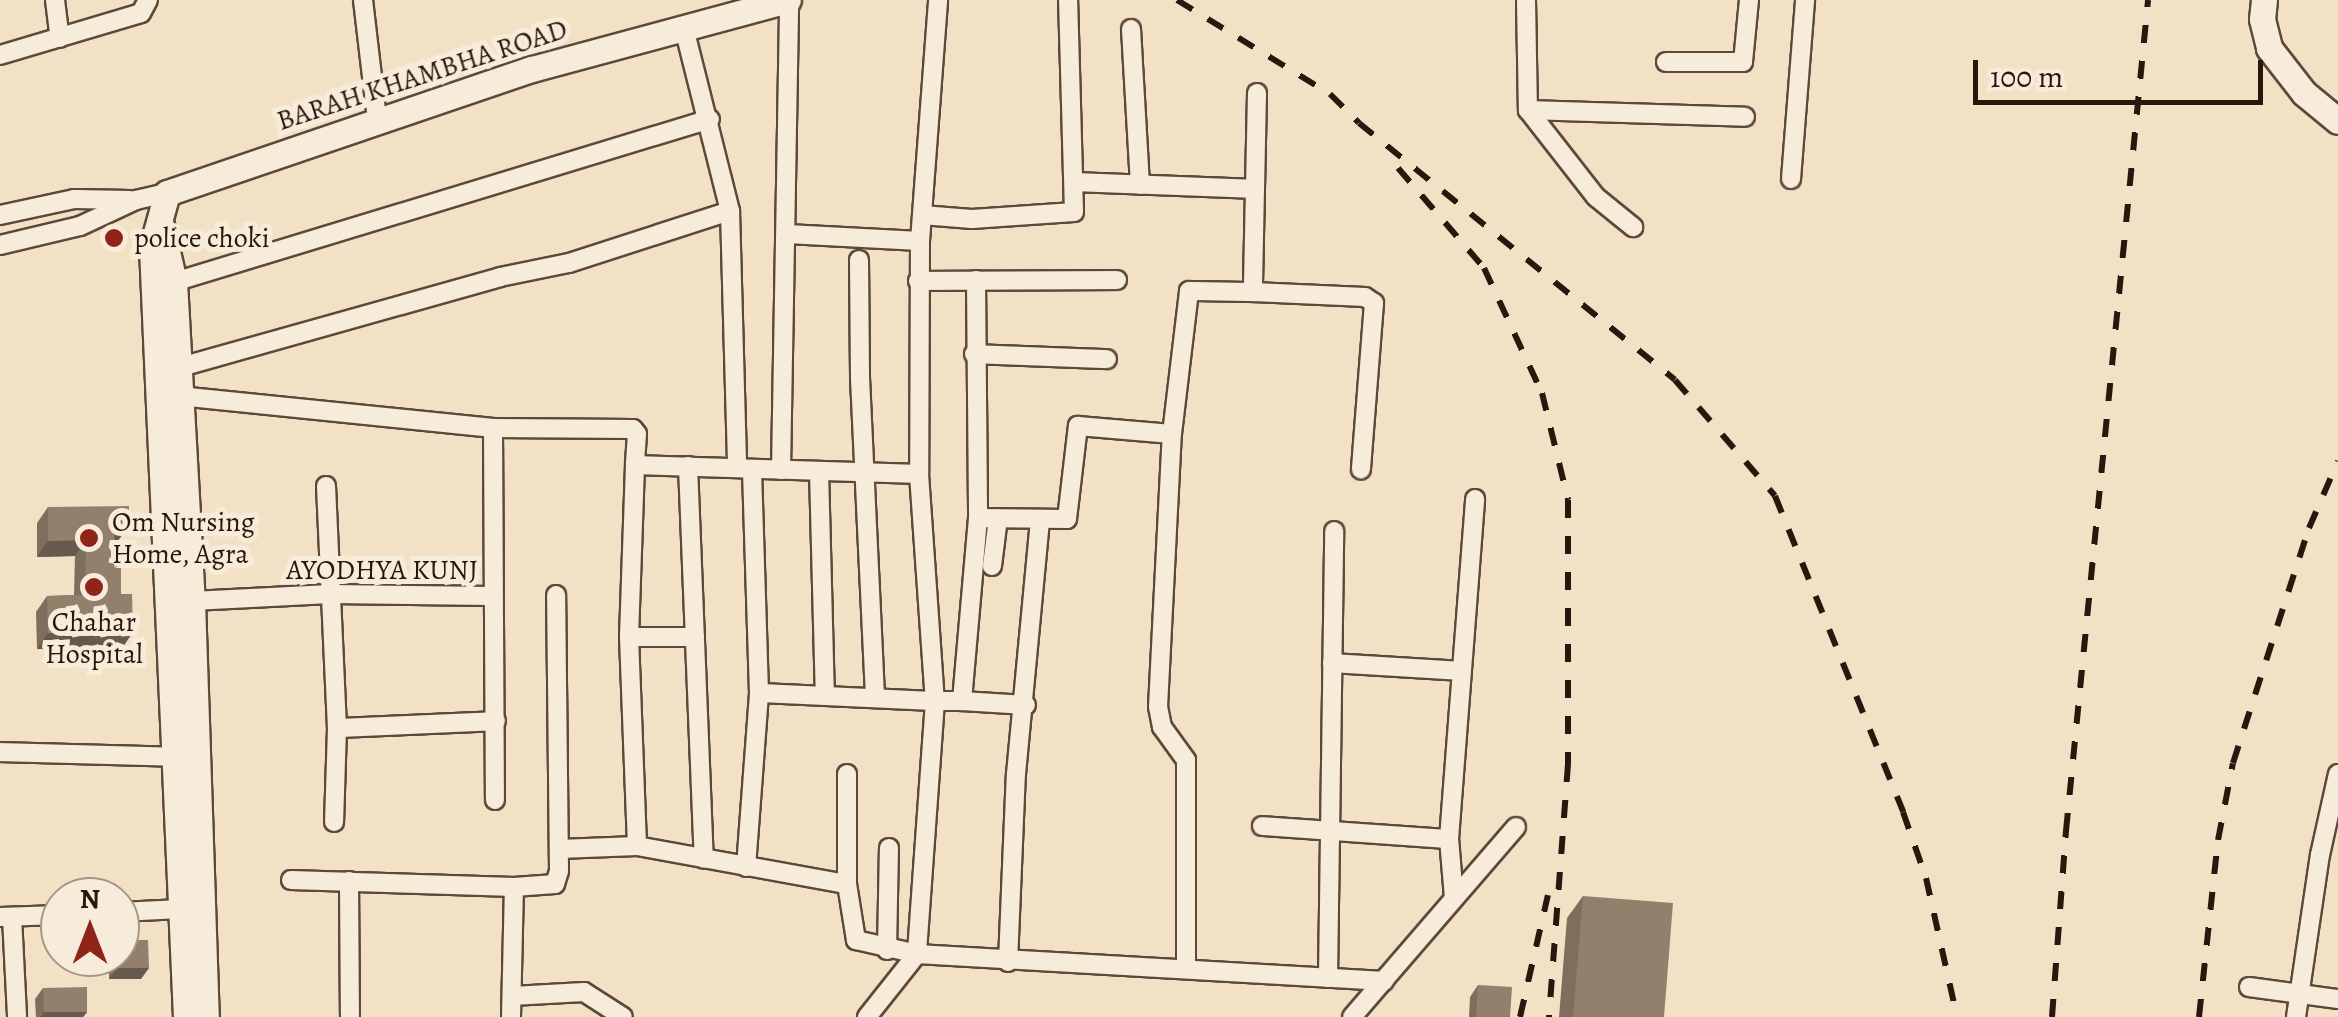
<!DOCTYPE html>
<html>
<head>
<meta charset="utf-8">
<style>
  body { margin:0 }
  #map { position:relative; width:2338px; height:1017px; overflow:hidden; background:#f2e1c5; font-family:Alegreya,serif }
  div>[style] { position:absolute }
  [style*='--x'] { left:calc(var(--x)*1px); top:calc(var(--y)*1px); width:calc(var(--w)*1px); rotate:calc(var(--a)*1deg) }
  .roads { filter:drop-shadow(2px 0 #5d493b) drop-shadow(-2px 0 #5d493b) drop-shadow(0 2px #5d493b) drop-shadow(0 -2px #5d493b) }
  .street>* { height:18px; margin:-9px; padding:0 9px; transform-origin:9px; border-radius:9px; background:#f7ecd9 }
  .secondary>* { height:25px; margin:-12.5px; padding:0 12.5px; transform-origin:12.5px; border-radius:12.5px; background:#f7ecd9 }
  .rail>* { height:6px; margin-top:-3px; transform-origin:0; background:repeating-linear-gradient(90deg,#2b160d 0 18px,transparent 0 36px) }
  .wall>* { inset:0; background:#7e6e5e }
  .shaded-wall>* { inset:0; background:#665a4c }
  .building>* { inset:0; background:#92806d }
  .dots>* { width:28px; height:28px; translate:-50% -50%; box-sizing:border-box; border:5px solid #f7ecd9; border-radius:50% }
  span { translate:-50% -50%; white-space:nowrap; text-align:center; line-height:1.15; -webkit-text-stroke:10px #f7ecd9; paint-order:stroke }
  .street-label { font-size:28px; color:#2b160d }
  .poi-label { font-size:28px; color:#2b160d }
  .left { translate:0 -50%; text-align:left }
  .north { position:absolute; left:40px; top:877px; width:100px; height:100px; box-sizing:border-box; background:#f7ecd9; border:2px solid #a59687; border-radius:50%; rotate:0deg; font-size:28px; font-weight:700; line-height:40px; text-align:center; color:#2b160d }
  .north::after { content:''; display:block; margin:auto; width:35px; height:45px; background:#8f2418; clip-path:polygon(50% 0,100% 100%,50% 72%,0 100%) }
  .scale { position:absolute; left:1973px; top:60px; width:290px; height:45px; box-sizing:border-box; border:5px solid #2b160d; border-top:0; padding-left:12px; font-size:30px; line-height:35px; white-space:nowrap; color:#2b160d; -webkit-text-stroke:8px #f7ecd9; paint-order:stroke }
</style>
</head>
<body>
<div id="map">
  <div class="roads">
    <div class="street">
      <i style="--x:55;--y:0;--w:38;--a:83"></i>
      <i style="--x:363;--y:0;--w:120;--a:83.3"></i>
      <i style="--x:1526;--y:0;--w:110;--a:89"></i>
      <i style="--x:1528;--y:110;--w:110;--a:52"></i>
      <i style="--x:1596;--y:197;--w:48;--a:39"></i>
      <i style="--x:684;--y:28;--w:189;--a:75.9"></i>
      <i style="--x:730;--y:211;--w:256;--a:88.4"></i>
      <i style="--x:1131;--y:29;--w:156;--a:86.7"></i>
      <i style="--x:0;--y:55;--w:147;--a:-16.6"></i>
      <i style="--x:141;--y:13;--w:15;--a:-62"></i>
      <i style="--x:1666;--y:62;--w:77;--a:0"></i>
      <i style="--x:1743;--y:62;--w:62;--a:-84.5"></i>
      <i style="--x:1257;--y:93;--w:199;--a:91.2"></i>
      <i style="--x:1253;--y:292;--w:112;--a:2.6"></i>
      <i style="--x:1365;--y:297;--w:11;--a:34"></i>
      <i style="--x:1374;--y:303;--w:167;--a:94.5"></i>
      <i style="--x:1528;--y:110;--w:217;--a:1.8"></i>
      <i style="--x:1791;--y:179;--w:180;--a:-85.5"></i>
      <i style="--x:1076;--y:182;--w:179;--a:2.2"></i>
      <i style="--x:0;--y:215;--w:76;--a:-12.2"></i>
      <i style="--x:74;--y:199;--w:56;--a:1"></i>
      <i style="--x:922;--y:215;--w:50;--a:4.6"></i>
      <i style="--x:972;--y:219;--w:102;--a:-3.9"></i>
      <i style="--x:1074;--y:212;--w:212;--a:-91.6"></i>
      <i style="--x:787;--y:234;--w:133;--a:3"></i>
      <i style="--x:920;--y:241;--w:242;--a:-85.7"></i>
      <i style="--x:920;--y:241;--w:233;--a:90.2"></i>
      <i style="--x:919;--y:474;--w:228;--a:86"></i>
      <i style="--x:935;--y:701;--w:27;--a:0"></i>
      <i style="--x:0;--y:245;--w:82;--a:-13.4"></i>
      <i style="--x:80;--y:226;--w:62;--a:-24.9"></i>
      <i style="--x:136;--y:200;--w:32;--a:-13"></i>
      <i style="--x:859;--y:260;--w:118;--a:89.5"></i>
      <i style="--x:860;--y:378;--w:320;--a:87.3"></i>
      <i style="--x:976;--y:280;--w:238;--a:89.5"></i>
      <i style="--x:978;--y:518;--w:89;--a:0.6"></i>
      <i style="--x:1067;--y:519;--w:94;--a:-83.3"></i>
      <i style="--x:1078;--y:426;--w:94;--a:4.9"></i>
      <i style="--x:918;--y:281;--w:199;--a:-0.3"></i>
      <i style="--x:174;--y:282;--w:560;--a:-16.91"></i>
      <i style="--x:974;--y:354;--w:133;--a:2.2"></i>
      <i style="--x:177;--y:368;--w:336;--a:-15.7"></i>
      <i style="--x:500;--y:277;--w:70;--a:-11.5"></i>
      <i style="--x:569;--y:263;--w:169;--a:-17.9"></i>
      <i style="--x:179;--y:396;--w:316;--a:5.8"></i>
      <i style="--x:493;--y:428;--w:140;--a:0.4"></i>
      <i style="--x:633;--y:429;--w:6;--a:51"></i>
      <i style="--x:637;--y:434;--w:31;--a:94"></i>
      <i style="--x:493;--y:428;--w:372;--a:89.7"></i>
      <i style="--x:688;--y:466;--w:393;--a:87.7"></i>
      <i style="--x:781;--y:470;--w:470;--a:-89"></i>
      <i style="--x:819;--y:471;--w:224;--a:88.5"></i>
      <i style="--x:326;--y:486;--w:242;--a:87.4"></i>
      <i style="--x:337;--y:728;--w:94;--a:91.8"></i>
      <i style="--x:978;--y:518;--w:184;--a:95"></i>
      <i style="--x:962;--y:701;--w:64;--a:3.6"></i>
      <i style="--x:992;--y:566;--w:48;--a:-82.9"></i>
      <i style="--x:192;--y:601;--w:138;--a:-2.9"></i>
      <i style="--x:330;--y:594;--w:161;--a:0.7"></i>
      <i style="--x:629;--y:637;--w:209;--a:87.8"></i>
      <i style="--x:695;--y:637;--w:66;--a:180"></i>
      <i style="--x:629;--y:637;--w:172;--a:-88"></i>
      <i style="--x:635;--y:465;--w:284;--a:1.8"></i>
      <i style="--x:1332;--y:663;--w:130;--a:3.5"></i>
      <i style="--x:759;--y:693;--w:176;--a:2.6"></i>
      <i style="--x:935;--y:701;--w:254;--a:94.1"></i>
      <i style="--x:917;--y:954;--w:468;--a:3.3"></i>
      <i style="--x:337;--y:728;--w:159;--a:-2.5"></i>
      <i style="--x:0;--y:752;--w:174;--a:1.6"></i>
      <i style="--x:1262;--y:826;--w:187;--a:4"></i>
      <i style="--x:559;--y:849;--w:78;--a:-2.2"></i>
      <i style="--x:637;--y:846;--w:213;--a:10.3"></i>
      <i style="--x:847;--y:884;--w:110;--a:-90"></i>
      <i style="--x:746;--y:867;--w:174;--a:-85.7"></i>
      <i style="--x:759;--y:693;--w:224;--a:-91.8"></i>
      <i style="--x:291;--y:880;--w:223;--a:1.8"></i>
      <i style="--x:514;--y:887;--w:41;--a:-4.2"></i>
      <i style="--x:555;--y:884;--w:14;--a:-73"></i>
      <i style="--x:559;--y:871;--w:276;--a:-90.6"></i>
      <i style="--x:349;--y:881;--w:136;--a:89.6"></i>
      <i style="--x:847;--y:884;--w:57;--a:80.9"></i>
      <i style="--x:856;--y:940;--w:63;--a:12.9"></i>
      <i style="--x:1454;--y:898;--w:59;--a:-94.8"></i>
      <i style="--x:1449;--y:839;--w:341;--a:-85.6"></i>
      <i style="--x:120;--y:912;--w:61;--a:-2.8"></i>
      <i style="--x:0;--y:917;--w:60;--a:-1.9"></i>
      <i style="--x:12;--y:917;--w:100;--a:87.1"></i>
      <i style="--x:887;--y:950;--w:102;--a:-88.9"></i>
      <i style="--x:1008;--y:962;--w:188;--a:-87.6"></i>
      <i style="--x:1016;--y:774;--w:254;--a:-84.6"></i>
      <i style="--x:1186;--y:968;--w:208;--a:-90"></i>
      <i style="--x:1186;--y:760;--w:41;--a:-126"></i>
      <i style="--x:1162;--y:727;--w:20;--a:-101"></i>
      <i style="--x:1158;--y:707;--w:273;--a:-87.1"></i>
      <i style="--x:1172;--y:434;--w:144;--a:-83.2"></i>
      <i style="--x:1189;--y:291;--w:64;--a:0.9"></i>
      <i style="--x:1328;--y:978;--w:447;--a:-89.2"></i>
      <i style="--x:2249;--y:987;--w:90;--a:7.7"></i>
      <i style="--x:512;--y:996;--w:72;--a:-3.2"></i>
      <i style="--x:584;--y:992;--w:46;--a:32.7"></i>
      <i style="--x:511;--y:1017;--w:130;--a:-88.7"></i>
      <i style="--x:867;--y:1017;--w:80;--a:-51.6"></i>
      <i style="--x:1352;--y:1017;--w:251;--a:-49.2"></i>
      <i style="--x:2296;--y:1017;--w:164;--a:-81.6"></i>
      <i style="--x:2320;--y:855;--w:83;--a:-77.5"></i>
    </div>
    <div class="secondary">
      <i style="--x:2264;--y:0;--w:19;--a:96"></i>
      <i style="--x:2262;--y:19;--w:30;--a:76"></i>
      <i style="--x:2269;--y:48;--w:57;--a:52.1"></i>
      <i style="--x:2304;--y:93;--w:44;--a:39.5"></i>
      <i style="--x:161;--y:225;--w:58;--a:77.2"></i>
      <i style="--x:174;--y:282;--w:320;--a:86.8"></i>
      <i style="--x:192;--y:601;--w:416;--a:88.1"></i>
      <i style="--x:186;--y:1017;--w:771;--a:-92.53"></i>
      <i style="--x:152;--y:247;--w:56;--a:-74.5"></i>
      <i style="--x:167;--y:193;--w:385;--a:-18.8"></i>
      <i style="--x:532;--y:69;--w:265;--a:-15.1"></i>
    </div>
  </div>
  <div class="rail">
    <i style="--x:1177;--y:0;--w:180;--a:31.6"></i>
    <i style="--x:1330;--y:94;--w:41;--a:45"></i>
    <i style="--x:1359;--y:123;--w:407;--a:39.1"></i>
    <i style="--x:1675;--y:380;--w:153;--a:49.2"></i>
    <i style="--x:1775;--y:496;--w:341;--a:67.9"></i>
    <i style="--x:1903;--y:812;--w:70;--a:70.8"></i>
    <i style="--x:1926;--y:878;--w:142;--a:77.4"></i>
    <i style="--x:1398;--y:168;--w:132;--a:49.3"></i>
    <i style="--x:1484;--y:268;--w:138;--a:65.1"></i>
    <i style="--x:1542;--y:393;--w:110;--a:76.3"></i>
    <i style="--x:1568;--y:500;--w:264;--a:90"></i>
    <i style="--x:1568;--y:764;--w:254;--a:94.3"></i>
    <i style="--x:1520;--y:1017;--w:125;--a:-77.1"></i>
    <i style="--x:2052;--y:1017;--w:187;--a:-85.7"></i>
    <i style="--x:2066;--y:831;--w:835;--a:-84.36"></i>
    <i style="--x:2199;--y:1017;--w:178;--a:-83.9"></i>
    <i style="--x:2218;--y:840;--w:78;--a:-79"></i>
    <i style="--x:2233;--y:763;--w:247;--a:-72.1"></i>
    <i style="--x:2309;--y:528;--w:73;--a:-66.6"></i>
  </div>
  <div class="wall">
    <i style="clip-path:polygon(48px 507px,118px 541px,115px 541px,115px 561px,121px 594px,133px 632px,122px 648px,37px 649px,36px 612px,47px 596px,74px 595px,75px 556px,37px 557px,37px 523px)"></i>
    <i style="clip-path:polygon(1583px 896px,1664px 1017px,1559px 1017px,1567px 918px)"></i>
    <i style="clip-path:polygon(109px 957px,120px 957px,141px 979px,109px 979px)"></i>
    <i style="clip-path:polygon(1478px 985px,1510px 1017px,1469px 1017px,1470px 997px)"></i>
    <i style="clip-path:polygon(43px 988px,87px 1012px,83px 1017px,36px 1017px,35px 999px)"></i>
  </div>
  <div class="shaded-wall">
    <i style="clip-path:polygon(129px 525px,118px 541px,103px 542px,114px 526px)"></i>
    <i style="clip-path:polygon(86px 540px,75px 556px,37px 557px,48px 541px)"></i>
    <i style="clip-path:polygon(133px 632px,122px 648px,37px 649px,48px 633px)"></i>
    <i style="clip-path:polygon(117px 968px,149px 968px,141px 979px,109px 979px)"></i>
    <i style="clip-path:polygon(44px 1012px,87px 1012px,83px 1017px,41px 1017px)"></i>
  </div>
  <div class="building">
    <i style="clip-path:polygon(129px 506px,129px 525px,114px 526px,115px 561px,121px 561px,121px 594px,132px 594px,133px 632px,48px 633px,47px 596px,85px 595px,86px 540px,48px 541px,48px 507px)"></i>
    <i style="clip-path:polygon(1583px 896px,1673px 903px,1664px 1017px,1573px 1017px)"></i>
    <i style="clip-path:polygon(120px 940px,148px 940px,149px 968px,117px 968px,117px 957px,120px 957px)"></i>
    <i style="clip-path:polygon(1478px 985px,1512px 987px,1510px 1017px,1476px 1017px)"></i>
    <i style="clip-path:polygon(87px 987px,87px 1012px,44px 1012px,43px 988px)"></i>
  </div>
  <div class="dots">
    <i style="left:114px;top:238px;background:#8f2418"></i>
    <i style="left:89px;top:538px;background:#8f2418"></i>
    <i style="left:94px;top:587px;background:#8f2418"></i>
  </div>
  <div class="street-label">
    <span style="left:422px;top:75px;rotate:-18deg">BARAH KHAMBHA ROAD</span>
    <span style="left:382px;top:570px">AYODHYA KUNJ</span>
  </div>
  <div class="poi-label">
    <span class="left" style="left:134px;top:238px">police choki</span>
    <span class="left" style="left:112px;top:538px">Om Nursing<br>Home, Agra</span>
    <span style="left:94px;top:638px">Chahar<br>Hospital</span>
  </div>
  <div class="north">N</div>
  <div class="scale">100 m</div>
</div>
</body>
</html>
